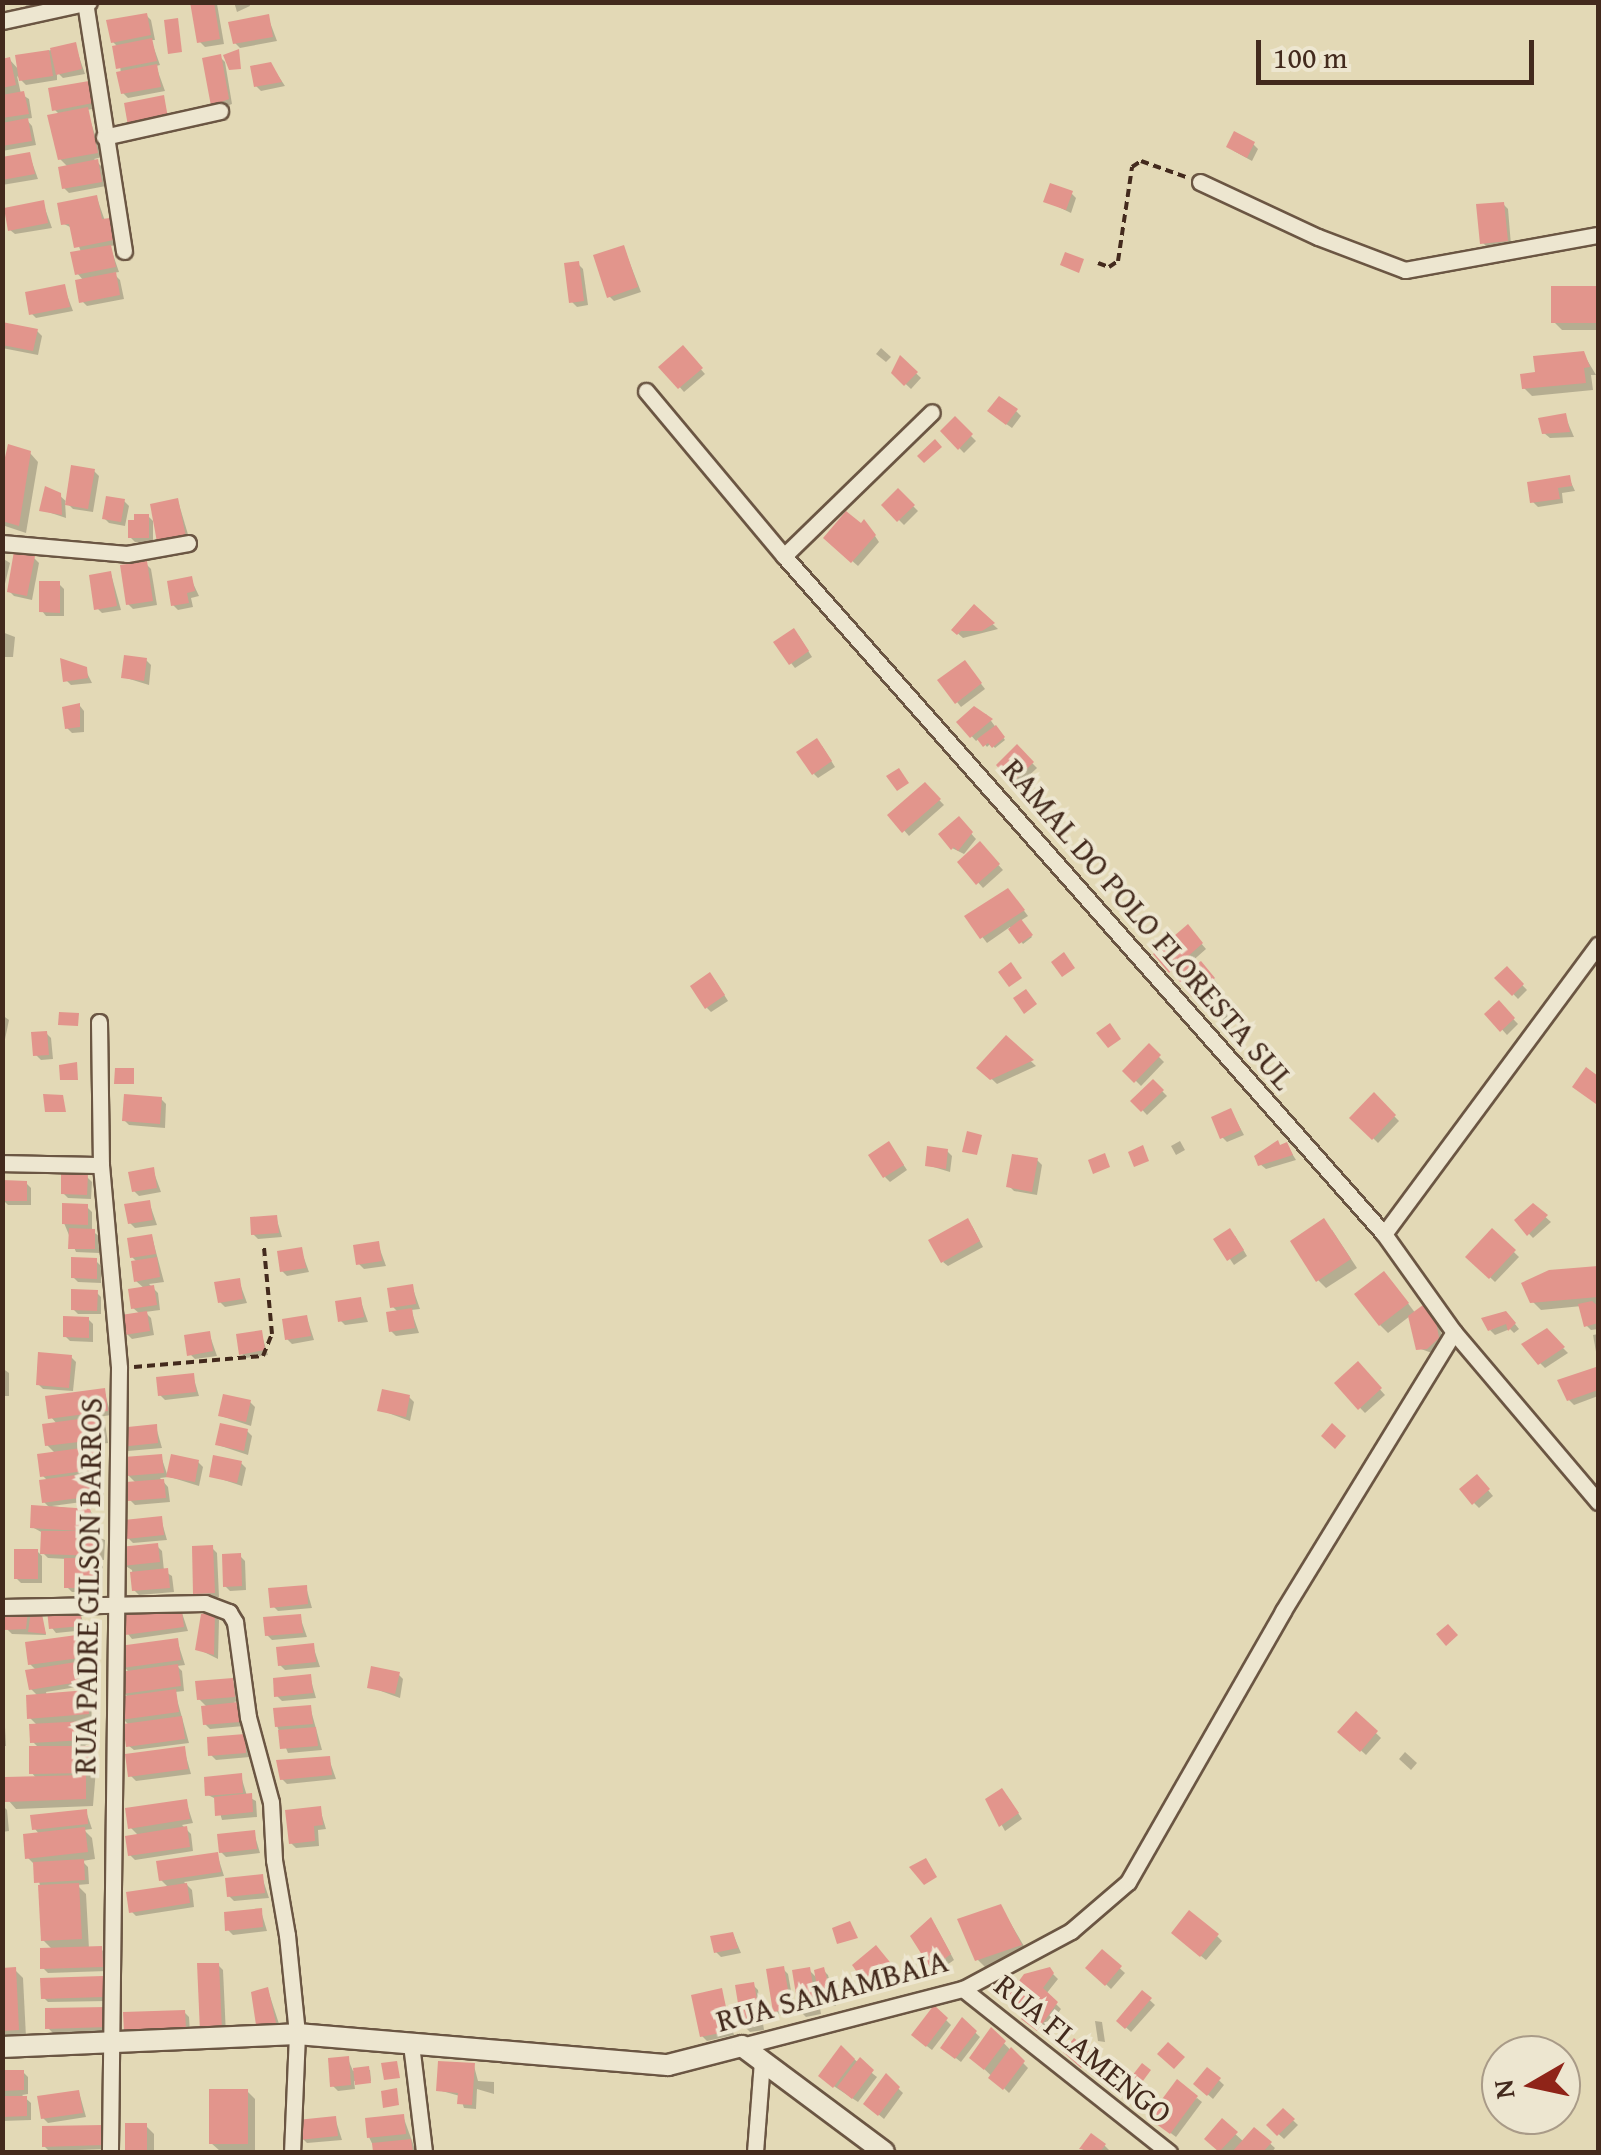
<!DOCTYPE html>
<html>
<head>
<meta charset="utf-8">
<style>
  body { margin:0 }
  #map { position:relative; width:1601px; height:2155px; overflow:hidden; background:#e3d9b6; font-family:"Gentium Book Plus",serif }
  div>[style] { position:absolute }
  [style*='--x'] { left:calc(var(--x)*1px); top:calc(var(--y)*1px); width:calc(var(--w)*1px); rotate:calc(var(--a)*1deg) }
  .shadow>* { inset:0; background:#0003 }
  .building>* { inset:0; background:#e2958c }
  .path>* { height:4px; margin-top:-2px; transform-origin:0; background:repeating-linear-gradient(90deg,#432a1d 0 8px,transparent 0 13px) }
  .roads { filter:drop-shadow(2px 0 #6b5643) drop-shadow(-2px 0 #6b5643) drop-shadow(0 2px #6b5643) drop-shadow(0 -2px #6b5643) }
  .minor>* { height:15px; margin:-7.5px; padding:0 7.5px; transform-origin:7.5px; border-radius:7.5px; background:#ede6d0 }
  .tertiary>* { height:20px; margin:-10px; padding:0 10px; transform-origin:10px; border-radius:10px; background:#ede6d0 }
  span { translate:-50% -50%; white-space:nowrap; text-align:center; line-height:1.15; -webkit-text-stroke:8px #ede6d0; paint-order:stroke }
  .street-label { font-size:32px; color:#432a1d }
  .frame { position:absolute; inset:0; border:5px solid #432a1d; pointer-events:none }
  .north { position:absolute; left:1481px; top:2035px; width:100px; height:100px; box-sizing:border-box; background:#ede6d0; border:2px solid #a99b88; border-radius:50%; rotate:261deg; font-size:28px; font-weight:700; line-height:40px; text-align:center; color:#432a1d }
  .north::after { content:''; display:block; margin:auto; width:35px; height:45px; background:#8f2418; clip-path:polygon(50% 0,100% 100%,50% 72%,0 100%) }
  .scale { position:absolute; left:1256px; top:40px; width:278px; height:45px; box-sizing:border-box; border:5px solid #432a1d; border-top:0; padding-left:12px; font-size:30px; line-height:35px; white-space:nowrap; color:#432a1d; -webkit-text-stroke:8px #ede6d0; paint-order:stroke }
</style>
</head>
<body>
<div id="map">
  <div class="shadow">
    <i style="clip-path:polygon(23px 2px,70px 2px,32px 12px)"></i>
    <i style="clip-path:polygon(199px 2px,217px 4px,224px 44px,205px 47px,200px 42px)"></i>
    <i style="clip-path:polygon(234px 2px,249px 2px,250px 6px,237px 12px)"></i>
    <i style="clip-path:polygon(146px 15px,151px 20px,155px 40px,151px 40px,160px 65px,156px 66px,165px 91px,128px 98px,123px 93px,118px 47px,113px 42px)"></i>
    <i style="clip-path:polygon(268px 17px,277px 41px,240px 48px,235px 43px)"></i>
    <i style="clip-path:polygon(75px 45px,85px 74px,63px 78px,57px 72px,57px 80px,26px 85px,17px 76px,21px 94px,29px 99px,32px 118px,26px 119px,32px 126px,36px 145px,2px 151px,2px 61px,10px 60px,19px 70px,18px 57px)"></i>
    <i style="clip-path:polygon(220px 57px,225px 62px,232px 104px,218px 109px,214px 104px)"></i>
    <i style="clip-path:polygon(271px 65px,285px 86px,261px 91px,256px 86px)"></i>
    <i style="clip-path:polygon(88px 84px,97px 108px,87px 110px,102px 157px,94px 159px,102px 167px,106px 186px,69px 193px,64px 188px,68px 167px,60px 159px,60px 115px,55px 110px)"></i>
    <i style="clip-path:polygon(1253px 144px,1258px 149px,1252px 161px,1234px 151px)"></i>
    <i style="clip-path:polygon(29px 154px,38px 179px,2px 185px,2px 159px)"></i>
    <i style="clip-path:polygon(1071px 193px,1076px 198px,1071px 213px,1046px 201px)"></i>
    <i style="clip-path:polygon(97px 198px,105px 221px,114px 225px,118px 245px,110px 246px,119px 272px,113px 273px,120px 280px,124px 299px,87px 306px,82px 301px,84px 281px,77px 273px,81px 252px,72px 228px,64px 224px)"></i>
    <i style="clip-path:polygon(43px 203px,52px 228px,15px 234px,10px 230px)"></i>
    <i style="clip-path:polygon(1503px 204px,1508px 209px,1511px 245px,1487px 247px,1482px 242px)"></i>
    <i style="clip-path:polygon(624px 248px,641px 292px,614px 301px,609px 296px)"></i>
    <i style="clip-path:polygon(578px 264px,583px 269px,588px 305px,577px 307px,572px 302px)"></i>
    <i style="clip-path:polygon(64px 287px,73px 311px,36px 318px,31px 313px)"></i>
    <i style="clip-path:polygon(1554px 288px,1598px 289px,1598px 330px,1562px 330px,1554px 322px)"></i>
    <i style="clip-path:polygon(2px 324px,37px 331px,42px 336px,38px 355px,2px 348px)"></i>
    <i style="clip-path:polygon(881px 348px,891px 357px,886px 362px,876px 354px)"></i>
    <i style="clip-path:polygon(683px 349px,705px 374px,684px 392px,662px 367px)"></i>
    <i style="clip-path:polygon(1583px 353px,1596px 375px,1591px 375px,1593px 390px,1532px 396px,1524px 388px,1538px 374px)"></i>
    <i style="clip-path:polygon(901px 359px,921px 378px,911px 389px,894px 373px)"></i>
    <i style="clip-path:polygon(1016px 411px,1021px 416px,1012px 428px,995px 416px)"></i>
    <i style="clip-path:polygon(1565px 416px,1574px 437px,1550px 438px,1544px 433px)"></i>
    <i style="clip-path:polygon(955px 420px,976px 441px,964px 453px,943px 431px)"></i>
    <i style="clip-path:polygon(30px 453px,38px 462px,26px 533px,2px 525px,2px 482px)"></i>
    <i style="clip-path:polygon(94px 471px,99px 476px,93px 512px,73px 509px,65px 501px,66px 518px,42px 510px,59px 495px,68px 503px)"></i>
    <i style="clip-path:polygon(1569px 478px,1575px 491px,1562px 493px,1563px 503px,1538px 507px,1533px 502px)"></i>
    <i style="clip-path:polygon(898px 491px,918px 511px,904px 525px,884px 505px)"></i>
    <i style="clip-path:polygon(124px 501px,129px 506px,125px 526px,109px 523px,104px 518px)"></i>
    <i style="clip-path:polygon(178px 501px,190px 541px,165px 546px)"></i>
    <i style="clip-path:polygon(148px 516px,153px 521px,153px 542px,135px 542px,130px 537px)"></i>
    <i style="clip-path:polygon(861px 527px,869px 527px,879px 542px,858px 566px,826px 538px)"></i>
    <i style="clip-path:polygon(2px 558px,10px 563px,3px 592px,2px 592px)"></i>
    <i style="clip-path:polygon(34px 558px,39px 563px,32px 600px,14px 596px,9px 591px)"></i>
    <i style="clip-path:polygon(146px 564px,151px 569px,157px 605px,133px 609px,128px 604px)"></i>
    <i style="clip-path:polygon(111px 574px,121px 610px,102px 613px,97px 608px)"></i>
    <i style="clip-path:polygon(191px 579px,199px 596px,191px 598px,193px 607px,178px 610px,173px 605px)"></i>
    <i style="clip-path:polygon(59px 584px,64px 589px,64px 616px,46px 616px,42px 611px)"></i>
    <i style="clip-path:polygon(974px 607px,998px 629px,963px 638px,954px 630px)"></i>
    <i style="clip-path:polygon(2px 632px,15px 637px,13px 657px,2px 657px)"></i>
    <i style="clip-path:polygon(799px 636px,812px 657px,795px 668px,791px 663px)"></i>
    <i style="clip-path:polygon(146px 660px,151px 665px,149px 685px,123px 677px)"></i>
    <i style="clip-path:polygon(969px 668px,985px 689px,961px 707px,957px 702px)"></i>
    <i style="clip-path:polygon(85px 669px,92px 683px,71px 685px,66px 680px)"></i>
    <i style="clip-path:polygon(80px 706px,84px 711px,84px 732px,72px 733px,67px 728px)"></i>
    <i style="clip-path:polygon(986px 714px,1005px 740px,995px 748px,991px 743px,987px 747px,980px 738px,976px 741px,959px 722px)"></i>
    <i style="clip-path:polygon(822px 746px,835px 767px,818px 778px,814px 774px)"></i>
    <i style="clip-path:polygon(1017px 748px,1037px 768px,1018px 786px,999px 765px)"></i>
    <i style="clip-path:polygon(925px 785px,944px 805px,909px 836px,891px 815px)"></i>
    <i style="clip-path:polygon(959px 820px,976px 839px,964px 854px,952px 848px)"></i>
    <i style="clip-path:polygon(980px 845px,1003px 870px,983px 888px,960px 862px)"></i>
    <i style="clip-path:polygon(1013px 896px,1028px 916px,1020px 921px,1032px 937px,1023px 944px,1010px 927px,987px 943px,967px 917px)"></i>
    <i style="clip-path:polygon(1188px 928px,1206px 949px,1189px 964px,1205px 969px,1218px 984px,1213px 988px,1236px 1011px,1224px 1022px,1157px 955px)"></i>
    <i style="clip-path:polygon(1507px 969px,1527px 990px,1518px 999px,1498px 978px)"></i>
    <i style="clip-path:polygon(715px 980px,728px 1001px,711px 1012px,707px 1008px)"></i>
    <i style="clip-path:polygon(1499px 1004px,1518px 1024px,1507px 1035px,1488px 1014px)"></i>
    <i style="clip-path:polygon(2px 1015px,9px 1020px,4px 1044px,2px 1044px)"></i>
    <i style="clip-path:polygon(46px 1033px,51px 1038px,53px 1059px,41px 1060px,36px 1055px)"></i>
    <i style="clip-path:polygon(1006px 1038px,1036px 1066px,997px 1084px,980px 1068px)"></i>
    <i style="clip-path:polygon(1149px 1047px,1164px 1062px,1141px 1086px,1126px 1071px)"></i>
    <i style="clip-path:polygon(1153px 1082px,1167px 1096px,1147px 1115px,1134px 1101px)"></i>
    <i style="clip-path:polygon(1374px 1096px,1399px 1121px,1378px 1143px,1353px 1118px)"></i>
    <i style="clip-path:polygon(161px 1099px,166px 1104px,165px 1128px,129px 1125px,124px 1120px)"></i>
    <i style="clip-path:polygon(1231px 1111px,1244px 1135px,1227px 1142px,1222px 1137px)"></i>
    <i style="clip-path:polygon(1180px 1141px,1185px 1150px,1176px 1155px,1171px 1146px)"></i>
    <i style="clip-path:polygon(1286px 1144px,1296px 1160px,1266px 1169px,1260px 1164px)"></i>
    <i style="clip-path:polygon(893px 1149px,907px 1170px,890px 1182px,885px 1177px)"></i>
    <i style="clip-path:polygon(947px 1151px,952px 1156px,950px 1172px,927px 1165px)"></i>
    <i style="clip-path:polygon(1037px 1160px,1042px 1165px,1037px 1195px,1014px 1191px,1009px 1186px)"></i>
    <i style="clip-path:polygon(153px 1170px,161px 1192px,139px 1196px,134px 1191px)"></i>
    <i style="clip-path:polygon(87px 1177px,92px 1182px,91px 1199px,68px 1198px,63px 1193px)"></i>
    <i style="clip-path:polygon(26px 1183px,31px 1188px,31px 1205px,8px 1205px,3px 1200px)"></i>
    <i style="clip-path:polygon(149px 1202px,157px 1225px,135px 1228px,130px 1223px)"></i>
    <i style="clip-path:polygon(1533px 1206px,1551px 1222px,1533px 1238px,1517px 1221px)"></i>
    <i style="clip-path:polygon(87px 1207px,92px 1212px,92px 1231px,99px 1236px,99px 1253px,76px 1252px,64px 1223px)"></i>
    <i style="clip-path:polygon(276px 1217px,282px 1237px,258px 1239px,253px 1234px)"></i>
    <i style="clip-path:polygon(972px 1226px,983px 1247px,948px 1266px,943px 1262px)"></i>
    <i style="clip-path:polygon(1332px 1230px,1357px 1268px,1326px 1288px,1318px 1280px)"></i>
    <i style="clip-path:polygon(1492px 1231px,1519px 1257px,1495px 1282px,1469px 1257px)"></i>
    <i style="clip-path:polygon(1235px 1236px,1247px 1256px,1234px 1265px,1217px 1240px)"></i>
    <i style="clip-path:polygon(152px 1237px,164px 1282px,149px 1284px,158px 1293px,160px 1310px,145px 1312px,151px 1318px,154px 1335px,132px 1339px,127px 1334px,140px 1314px,133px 1308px,145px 1289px,136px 1281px,138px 1263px,132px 1257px)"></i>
    <i style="clip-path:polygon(378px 1244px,386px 1266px,364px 1269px,359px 1264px)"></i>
    <i style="clip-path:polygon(301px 1250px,309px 1272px,287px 1276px,282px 1271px)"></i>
    <i style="clip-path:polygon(96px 1261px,101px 1266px,101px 1283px,78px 1282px,73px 1277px)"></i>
    <i style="clip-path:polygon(1598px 1268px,1598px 1329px,1591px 1330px,1586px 1325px,1582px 1306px,1541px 1310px,1533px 1302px,1550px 1273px)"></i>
    <i style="clip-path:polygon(239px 1281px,247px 1303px,225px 1307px,220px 1302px)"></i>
    <i style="clip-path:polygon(1392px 1282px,1416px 1314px,1423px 1309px,1440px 1328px,1443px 1344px,1432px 1353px,1418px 1348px,1410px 1316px,1388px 1333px,1380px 1325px)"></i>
    <i style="clip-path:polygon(412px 1286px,420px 1309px,411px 1310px,419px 1333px,396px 1336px,391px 1331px,398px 1312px,393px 1307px)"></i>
    <i style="clip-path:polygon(96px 1292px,101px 1297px,101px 1314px,78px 1314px,73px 1309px)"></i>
    <i style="clip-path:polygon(360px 1299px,368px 1322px,345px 1325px,340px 1320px)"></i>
    <i style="clip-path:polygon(307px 1318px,314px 1340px,292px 1344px,287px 1339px)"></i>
    <i style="clip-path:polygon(88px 1319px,93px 1324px,93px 1342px,70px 1341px,65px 1336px)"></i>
    <i style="clip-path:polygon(1511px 1319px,1519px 1329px,1514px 1333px,1510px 1329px,1495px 1335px,1490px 1330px)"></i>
    <i style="clip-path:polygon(1546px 1331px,1568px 1353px,1545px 1368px,1540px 1363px)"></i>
    <i style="clip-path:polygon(209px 1333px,217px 1356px,195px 1359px,190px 1354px)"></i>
    <i style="clip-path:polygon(261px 1333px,268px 1355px,246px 1358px,241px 1353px)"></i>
    <i style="clip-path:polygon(1598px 1334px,1598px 1363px,1593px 1335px)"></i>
    <i style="clip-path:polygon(71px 1357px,76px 1362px,73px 1391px,43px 1389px,38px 1384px)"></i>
    <i style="clip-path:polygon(1358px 1365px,1385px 1395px,1365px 1413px,1337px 1384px)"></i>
    <i style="clip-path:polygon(2px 1368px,9px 1373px,9px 1396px,2px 1396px)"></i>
    <i style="clip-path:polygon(1595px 1370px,1598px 1396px,1574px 1405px,1569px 1400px)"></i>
    <i style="clip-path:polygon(193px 1376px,199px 1396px,165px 1400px,160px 1395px)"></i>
    <i style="clip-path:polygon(104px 1390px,111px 1415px,98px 1417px,105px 1423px,108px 1443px,91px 1445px,97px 1451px,98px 1482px,102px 1481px,104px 1499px,52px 1506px,90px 1511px,95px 1516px,93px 1535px,105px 1540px,104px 1560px,97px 1560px,103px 1566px,102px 1592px,72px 1592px,67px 1587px,67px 1559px,48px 1558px,43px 1553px,43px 1533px,32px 1527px,51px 1509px,44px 1502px,48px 1481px,42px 1475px,56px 1454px,47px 1445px,57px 1424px,51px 1417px)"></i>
    <i style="clip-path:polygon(409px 1397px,414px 1402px,410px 1421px,380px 1410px)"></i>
    <i style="clip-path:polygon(250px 1402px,255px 1407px,251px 1426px,221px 1416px)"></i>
    <i style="clip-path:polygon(156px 1427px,162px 1448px,128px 1451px,123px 1446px)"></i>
    <i style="clip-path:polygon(247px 1431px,252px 1436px,248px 1455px,218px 1445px)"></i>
    <i style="clip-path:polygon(161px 1456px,168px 1477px,160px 1478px,168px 1487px,170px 1502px,135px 1505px,130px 1500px,137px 1484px,128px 1475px)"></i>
    <i style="clip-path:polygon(198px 1462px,203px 1467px,199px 1486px,170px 1477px)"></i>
    <i style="clip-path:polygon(241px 1463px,246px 1468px,242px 1486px,212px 1476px)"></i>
    <i style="clip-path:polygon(1477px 1477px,1493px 1496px,1479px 1508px,1474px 1503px)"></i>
    <i style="clip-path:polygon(161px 1519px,167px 1540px,133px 1543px,128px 1538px)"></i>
    <i style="clip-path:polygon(157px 1546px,162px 1551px,164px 1571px,172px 1576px,174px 1592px,139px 1595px,134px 1590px,132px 1570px,124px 1565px)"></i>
    <i style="clip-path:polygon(212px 1548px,217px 1553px,219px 1597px,201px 1598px,196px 1593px)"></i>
    <i style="clip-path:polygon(37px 1551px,42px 1556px,42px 1583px,21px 1583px,16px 1578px)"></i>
    <i style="clip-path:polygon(240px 1556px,245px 1561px,246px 1590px,230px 1591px,225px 1586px)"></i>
    <i style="clip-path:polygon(306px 1587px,312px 1608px,278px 1611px,273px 1606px)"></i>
    <i style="clip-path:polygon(180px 1607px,188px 1631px,132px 1639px,128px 1634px)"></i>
    <i style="clip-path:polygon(79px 1610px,86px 1630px,56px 1633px,52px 1628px)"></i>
    <i style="clip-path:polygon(40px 1612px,46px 1635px,12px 1634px,2px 1624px,2px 1617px,27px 1613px,33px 1618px)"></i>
    <i style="clip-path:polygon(214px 1615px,219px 1620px,218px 1659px,198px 1649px)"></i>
    <i style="clip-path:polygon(300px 1617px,307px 1637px,272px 1640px,267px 1635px)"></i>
    <i style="clip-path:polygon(83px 1637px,91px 1661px,74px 1663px,80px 1670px,83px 1686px,46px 1692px,47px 1696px,86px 1693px,91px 1698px,92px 1719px,81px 1720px,90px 1729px,91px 1744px,85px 1745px,97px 1757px,93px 1806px,16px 1809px,8px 1800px,37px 1779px,31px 1772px,39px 1748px,33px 1742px,38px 1726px,30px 1718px,39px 1697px,31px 1689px,37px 1671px,30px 1664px)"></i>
    <i style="clip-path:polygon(177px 1640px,185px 1665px,177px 1666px,182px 1671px,184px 1691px,175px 1692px,189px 1743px,134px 1750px,129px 1746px,129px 1725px,122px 1718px,129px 1698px,124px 1693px,130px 1673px,124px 1667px)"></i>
    <i style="clip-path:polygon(313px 1646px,320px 1667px,285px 1670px,280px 1665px)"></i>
    <i style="clip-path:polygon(398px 1674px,403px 1679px,400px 1698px,370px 1687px)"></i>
    <i style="clip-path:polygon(310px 1677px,316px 1698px,282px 1701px,277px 1696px)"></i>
    <i style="clip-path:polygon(232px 1681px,237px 1686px,238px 1701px,234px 1702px,243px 1710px,244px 1726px,210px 1729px,205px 1724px,208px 1708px,199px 1699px)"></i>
    <i style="clip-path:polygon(310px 1707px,322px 1750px,288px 1753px,277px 1726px)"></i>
    <i style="clip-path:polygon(1356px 1714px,1381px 1738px,1366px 1755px,1341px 1732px)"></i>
    <i style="clip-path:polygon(2px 1724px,5px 1727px,6px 1746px,2px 1746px)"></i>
    <i style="clip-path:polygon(244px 1736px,250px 1757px,216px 1760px,211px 1755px)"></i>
    <i style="clip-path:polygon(184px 1749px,191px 1774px,136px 1781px,131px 1776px)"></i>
    <i style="clip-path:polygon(1405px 1752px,1417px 1763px,1411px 1770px,1399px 1759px)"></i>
    <i style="clip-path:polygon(329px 1759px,336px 1779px,287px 1784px,282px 1779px)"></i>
    <i style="clip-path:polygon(241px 1776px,247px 1796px,256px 1801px,257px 1817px,222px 1820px,216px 1799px,208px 1795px)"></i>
    <i style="clip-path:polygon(1007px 1796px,1022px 1819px,1005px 1831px,988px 1800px)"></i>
    <i style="clip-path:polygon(186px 1801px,193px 1823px,182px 1825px,191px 1834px,193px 1851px,135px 1860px,130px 1855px,139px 1836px,130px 1827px)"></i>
    <i style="clip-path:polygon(2px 1805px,7px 1810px,9px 1831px,2px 1832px)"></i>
    <i style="clip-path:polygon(320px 1809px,326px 1829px,318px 1830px,319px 1846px,296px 1848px,291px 1843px)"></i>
    <i style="clip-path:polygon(86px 1811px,92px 1829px,84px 1830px,92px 1838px,95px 1859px,82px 1861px,88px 1867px,89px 1884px,77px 1885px,86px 1894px,89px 1949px,101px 1949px,106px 1954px,107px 1971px,48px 1973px,43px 1968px,53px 1950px,43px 1940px,40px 1886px,36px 1866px,28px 1858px,40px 1835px,35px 1829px)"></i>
    <i style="clip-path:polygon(254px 1833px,260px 1853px,226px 1857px,221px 1852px)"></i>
    <i style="clip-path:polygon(217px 1854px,224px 1876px,184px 1882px,192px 1890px,194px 1907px,136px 1916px,131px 1911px,169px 1888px,161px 1880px)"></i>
    <i style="clip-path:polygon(262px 1877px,269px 1898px,234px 1901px,229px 1896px)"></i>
    <i style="clip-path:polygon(1001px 1907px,1028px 1953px,986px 1968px,977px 1959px)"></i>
    <i style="clip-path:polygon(261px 1911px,267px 1931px,233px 1935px,228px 1930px)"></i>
    <i style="clip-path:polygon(935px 1925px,954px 1960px,937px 1972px,933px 1967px)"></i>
    <i style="clip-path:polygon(733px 1934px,741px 1953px,721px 1957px,716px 1952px)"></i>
    <i style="clip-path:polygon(1217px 1936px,1222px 1941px,1206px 1960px,1179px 1938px)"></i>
    <i style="clip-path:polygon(1102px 1952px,1125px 1973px,1111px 1989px,1089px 1968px)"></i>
    <i style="clip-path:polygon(880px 1954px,900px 1978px,871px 1986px,866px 1981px)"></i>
    <i style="clip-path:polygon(218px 1965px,223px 1970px,226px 2035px,207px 2036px)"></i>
    <i style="clip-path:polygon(783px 1969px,788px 1974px,795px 2013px,781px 2016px,776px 2011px)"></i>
    <i style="clip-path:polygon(2px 1970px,15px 1970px,23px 1978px,26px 2037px,2px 2038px)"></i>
    <i style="clip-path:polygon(809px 1970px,818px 1979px,823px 1970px,828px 1975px,836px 2006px,828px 2006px,818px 1996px,821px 2014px,806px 2017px,801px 2012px)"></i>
    <i style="clip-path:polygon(1049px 1970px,1058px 1979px,1046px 1994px,1061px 2009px,1043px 2034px,1029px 2024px)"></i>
    <i style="clip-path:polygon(102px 1979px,107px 1984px,107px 2001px,48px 2002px,43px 1997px)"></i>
    <i style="clip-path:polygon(753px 1985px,758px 1990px,764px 2030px,750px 2032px,745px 2027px)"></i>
    <i style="clip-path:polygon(268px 1990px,280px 2027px,264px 2029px,259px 2024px)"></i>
    <i style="clip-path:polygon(721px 1991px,734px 2035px,707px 2041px,702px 2036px)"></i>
    <i style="clip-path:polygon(1142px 1993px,1155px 2005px,1131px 2032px,1119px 2021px)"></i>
    <i style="clip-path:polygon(934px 2008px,951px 2025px,932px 2050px,919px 2040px)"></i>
    <i style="clip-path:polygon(106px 2009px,112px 2031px,53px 2033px,48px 2028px)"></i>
    <i style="clip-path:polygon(184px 2012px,189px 2017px,190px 2034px,131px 2036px)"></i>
    <i style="clip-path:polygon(963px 2021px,980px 2037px,961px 2062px,948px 2052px)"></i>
    <i style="clip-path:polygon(1095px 2021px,1102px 2022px,1105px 2042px,1098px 2041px)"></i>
    <i style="clip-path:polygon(992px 2031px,1028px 2068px,1009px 2093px,977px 2062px)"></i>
    <i style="clip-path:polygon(1074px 2042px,1096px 2061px,1087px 2071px,1066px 2051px)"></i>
    <i style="clip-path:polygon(841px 2049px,877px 2077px,858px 2102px,826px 2081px)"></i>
    <i style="clip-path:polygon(348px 2059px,353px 2071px,370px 2070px,371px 2081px,354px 2081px,355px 2089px,338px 2091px,333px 2086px)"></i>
    <i style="clip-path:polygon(474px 2066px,478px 2081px,494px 2082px,494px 2094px,477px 2089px,476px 2109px,464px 2108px,460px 2096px,438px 2090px)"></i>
    <i style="clip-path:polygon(1208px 2070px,1224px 2085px,1213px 2099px,1196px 2084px)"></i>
    <i style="clip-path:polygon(23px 2072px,28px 2077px,28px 2094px,22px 2095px,31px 2103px,31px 2120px,2px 2121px,2px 2073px)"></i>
    <i style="clip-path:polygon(886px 2077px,903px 2093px,884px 2119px,871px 2108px)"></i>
    <i style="clip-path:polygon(247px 2091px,255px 2099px,255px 2151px,220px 2151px,211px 2143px)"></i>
    <i style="clip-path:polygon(79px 2092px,86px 2117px,48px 2123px,43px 2118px)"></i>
    <i style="clip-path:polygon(1197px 2098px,1202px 2102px,1176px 2137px,1156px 2122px)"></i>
    <i style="clip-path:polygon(1283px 2111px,1298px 2125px,1284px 2139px,1269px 2125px)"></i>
    <i style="clip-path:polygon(403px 2116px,416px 2152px,376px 2152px,369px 2137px)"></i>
    <i style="clip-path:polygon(335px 2118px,342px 2140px,307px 2143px,302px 2138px)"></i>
    <i style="clip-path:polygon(1222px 2122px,1244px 2142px,1255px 2130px,1275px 2148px,1272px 2152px,1221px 2152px,1207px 2139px)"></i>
    <i style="clip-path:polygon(127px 2126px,146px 2126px,154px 2134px,154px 2152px,128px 2152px)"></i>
    <i style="clip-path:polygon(103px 2127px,108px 2149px,49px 2151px,44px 2146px)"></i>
    <i style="clip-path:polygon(1092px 2136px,1105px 2146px,1111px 2152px,1086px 2152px,1082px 2149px)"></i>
  </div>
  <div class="building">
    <i style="clip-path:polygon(190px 2px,214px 2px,220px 39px,197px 43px)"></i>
    <i style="clip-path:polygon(147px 13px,151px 35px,111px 43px,106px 20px)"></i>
    <i style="clip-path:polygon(269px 14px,273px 37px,233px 44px,228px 22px)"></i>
    <i style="clip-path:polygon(178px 18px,182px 52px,168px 54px,164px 20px)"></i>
    <i style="clip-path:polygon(152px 38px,157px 61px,116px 69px,112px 46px)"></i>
    <i style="clip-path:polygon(76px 42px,82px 69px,56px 75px,50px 48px)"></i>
    <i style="clip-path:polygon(239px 49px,241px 69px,229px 70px,223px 55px)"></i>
    <i style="clip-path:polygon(49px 50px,53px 76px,19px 81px,15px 55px)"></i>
    <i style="clip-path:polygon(221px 54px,229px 99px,211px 106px,202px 58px)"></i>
    <i style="clip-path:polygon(10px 57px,16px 85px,2px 88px,2px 59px)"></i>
    <i style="clip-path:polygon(271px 62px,282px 82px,254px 87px,250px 66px)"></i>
    <i style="clip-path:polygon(157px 64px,161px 87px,121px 94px,116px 72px)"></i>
    <i style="clip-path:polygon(89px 81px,93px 103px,52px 111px,48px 88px)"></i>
    <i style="clip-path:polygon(24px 91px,29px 114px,2px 118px,2px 95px)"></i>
    <i style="clip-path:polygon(164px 95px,168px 118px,128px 126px,124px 103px)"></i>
    <i style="clip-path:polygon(88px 107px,98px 153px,58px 160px,47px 115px)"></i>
    <i style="clip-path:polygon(28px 118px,32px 141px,2px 146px,2px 123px)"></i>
    <i style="clip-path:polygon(1234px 131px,1255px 142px,1247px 158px,1226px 147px)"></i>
    <i style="clip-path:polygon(30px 152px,35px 174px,2px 180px,2px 157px)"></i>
    <i style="clip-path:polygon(98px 159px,102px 182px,62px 189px,58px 167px)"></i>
    <i style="clip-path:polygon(1050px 183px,1073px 191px,1066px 210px,1043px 202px)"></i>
    <i style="clip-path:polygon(97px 195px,102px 219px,110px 218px,114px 240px,74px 248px,69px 224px,61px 225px,57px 203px)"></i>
    <i style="clip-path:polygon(44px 200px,48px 223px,8px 231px,4px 208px)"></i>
    <i style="clip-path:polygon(1504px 202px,1508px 241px,1480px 244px,1476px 204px)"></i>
    <i style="clip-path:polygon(111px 245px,116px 267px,75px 275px,70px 252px)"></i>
    <i style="clip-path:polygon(624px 245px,638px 287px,607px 298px,593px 255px)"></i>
    <i style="clip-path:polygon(1065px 252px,1084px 259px,1079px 273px,1060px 265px)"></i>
    <i style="clip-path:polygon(579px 261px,584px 301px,569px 303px,564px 263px)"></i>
    <i style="clip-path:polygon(116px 272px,120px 295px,79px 303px,75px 280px)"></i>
    <i style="clip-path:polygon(65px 284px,70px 307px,29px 315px,25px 292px)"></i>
    <i style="clip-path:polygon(1551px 286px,1598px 286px,1598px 323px,1551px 323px)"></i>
    <i style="clip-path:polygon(2px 322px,38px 329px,33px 351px,2px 345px)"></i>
    <i style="clip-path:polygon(683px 345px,703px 368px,678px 389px,658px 367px)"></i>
    <i style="clip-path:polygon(1584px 351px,1590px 367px,1584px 368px,1586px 383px,1522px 389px,1520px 374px,1535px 372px,1533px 356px)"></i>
    <i style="clip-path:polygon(900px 355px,918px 372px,904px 386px,891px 373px)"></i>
    <i style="clip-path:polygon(999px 396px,1018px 409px,1006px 425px,987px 411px)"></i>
    <i style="clip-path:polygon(1566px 413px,1570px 432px,1542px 434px,1538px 418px)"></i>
    <i style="clip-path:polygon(955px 416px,973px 434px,958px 450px,940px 431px)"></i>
    <i style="clip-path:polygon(935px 439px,942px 447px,924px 463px,917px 456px)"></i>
    <i style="clip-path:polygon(8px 444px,31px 451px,19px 526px,2px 521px,2px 471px)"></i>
    <i style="clip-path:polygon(71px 465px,95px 469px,88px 509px,65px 505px)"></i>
    <i style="clip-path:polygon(1570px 475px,1572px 486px,1558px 488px,1560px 499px,1530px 503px,1527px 482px)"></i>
    <i style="clip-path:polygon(45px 486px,61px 493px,62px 515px,39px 511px)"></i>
    <i style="clip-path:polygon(898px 488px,915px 505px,897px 522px,881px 505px)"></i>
    <i style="clip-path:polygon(106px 496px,125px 499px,121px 522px,102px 519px)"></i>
    <i style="clip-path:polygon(178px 498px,186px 537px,157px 542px,150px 504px)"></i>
    <i style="clip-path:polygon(846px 511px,861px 523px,864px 519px,876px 535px,851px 563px,823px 538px)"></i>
    <i style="clip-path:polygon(134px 514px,149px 514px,149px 538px,128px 538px,128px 520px,134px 520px)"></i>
    <i style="clip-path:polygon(14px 551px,35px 556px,27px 596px,7px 592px)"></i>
    <i style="clip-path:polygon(147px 561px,153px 601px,126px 605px,120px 565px)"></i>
    <i style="clip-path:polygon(111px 571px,117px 606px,94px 610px,89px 575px)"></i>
    <i style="clip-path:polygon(192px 576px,195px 591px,187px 593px,189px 603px,171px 606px,167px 581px)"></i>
    <i style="clip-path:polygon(39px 581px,60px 581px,60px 613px,39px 612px)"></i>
    <i style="clip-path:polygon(974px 604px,995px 623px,982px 631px,961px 631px,957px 635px,951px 630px)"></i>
    <i style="clip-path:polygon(794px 628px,809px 651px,789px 665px,773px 642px)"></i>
    <i style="clip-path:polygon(124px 655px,147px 658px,144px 681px,121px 678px)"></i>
    <i style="clip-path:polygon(60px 658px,87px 667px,88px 678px,63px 682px)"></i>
    <i style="clip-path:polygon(965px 660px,982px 683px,955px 704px,937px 680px)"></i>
    <i style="clip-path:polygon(80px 703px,80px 727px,65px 729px,62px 707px)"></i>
    <i style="clip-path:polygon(974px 706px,993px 719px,970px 738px,956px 722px)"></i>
    <i style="clip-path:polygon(996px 725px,1005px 737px,992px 748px,988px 743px,983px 747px,977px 739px)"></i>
    <i style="clip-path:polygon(817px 738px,832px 761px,812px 775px,796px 752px)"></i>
    <i style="clip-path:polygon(1017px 744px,1034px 762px,1012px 783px,996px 765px)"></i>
    <i style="clip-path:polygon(899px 768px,909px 783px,897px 791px,886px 776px)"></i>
    <i style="clip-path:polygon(925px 782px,941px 799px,902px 833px,887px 815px)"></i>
    <i style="clip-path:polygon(959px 816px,973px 832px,958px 851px,954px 847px,951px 850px,938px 834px)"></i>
    <i style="clip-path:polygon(980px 841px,1000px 864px,976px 885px,957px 862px)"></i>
    <i style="clip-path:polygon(1008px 888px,1025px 910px,980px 939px,964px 916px)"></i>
    <i style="clip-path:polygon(1021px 919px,1033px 935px,1019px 944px,1008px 929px)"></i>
    <i style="clip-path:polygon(1188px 924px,1203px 943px,1169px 973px,1153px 954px)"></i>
    <i style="clip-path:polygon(1064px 952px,1075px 968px,1062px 977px,1051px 962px)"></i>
    <i style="clip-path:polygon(1189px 960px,1194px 966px,1201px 961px,1215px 978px,1192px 997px,1173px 973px)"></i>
    <i style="clip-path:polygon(1011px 962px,1022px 978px,1009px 987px,998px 972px)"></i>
    <i style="clip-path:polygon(1507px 966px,1524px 984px,1512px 996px,1494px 978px)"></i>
    <i style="clip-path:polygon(710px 972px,725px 995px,705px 1009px,690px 986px)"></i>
    <i style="clip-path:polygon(1214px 985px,1233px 1004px,1217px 1019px,1196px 998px)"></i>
    <i style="clip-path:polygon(1026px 989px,1037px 1004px,1024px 1014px,1013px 998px)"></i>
    <i style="clip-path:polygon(1499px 1000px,1515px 1018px,1500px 1032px,1484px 1014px)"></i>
    <i style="clip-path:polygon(59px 1012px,79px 1013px,78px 1026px,58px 1025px)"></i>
    <i style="clip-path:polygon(1110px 1023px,1121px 1039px,1108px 1048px,1096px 1033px)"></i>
    <i style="clip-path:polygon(47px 1031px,49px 1055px,33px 1056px,31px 1032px)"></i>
    <i style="clip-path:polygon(1006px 1035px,1034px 1060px,990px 1080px,976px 1068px)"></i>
    <i style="clip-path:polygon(1149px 1043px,1161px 1055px,1134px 1083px,1122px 1071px)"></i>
    <i style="clip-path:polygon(77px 1062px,78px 1080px,60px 1080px,59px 1065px)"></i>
    <i style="clip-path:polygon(1586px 1067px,1598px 1076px,1596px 1104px,1572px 1087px)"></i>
    <i style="clip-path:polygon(115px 1068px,134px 1068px,134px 1084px,114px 1084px)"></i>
    <i style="clip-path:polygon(1153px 1079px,1164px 1090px,1141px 1112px,1130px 1101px)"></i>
    <i style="clip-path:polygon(1374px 1092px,1396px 1115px,1372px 1140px,1349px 1118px)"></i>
    <i style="clip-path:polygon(43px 1094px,63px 1095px,66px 1112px,45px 1112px)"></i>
    <i style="clip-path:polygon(124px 1094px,162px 1097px,160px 1124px,122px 1121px)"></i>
    <i style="clip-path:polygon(1231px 1108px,1241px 1130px,1220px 1139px,1211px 1117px)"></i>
    <i style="clip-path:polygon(967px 1131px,982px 1135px,977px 1155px,962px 1152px)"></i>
    <i style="clip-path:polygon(1278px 1140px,1280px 1145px,1287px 1142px,1293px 1155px,1258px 1166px,1254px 1156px)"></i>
    <i style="clip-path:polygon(889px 1141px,904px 1165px,883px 1178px,868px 1155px)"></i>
    <i style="clip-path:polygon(1143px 1145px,1149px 1161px,1134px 1167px,1128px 1152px)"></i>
    <i style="clip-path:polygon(927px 1146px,948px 1149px,946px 1169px,925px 1166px)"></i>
    <i style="clip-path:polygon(1105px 1153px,1110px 1167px,1093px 1174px,1088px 1160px)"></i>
    <i style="clip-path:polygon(1012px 1154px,1038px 1158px,1032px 1192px,1006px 1187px)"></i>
    <i style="clip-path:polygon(154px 1167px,157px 1188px,132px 1192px,128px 1172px)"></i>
    <i style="clip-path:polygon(61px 1174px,88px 1174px,87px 1195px,61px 1194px)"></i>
    <i style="clip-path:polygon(2px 1180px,27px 1181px,27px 1201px,2px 1201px)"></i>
    <i style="clip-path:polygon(150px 1200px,153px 1220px,128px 1224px,124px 1204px)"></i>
    <i style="clip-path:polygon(62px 1203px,88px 1204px,88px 1225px,62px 1224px)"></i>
    <i style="clip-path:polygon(1533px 1203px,1548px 1215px,1527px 1236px,1514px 1220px)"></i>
    <i style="clip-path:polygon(277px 1215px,279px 1233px,251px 1235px,250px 1217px)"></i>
    <i style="clip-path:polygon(968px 1218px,980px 1241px,941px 1263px,928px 1240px)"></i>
    <i style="clip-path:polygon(1324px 1218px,1351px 1259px,1316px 1282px,1290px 1241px)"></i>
    <i style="clip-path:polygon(69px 1228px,95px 1229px,95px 1249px,68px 1249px)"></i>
    <i style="clip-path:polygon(1230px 1228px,1244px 1250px,1227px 1261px,1213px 1239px)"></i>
    <i style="clip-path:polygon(1492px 1228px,1516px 1250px,1489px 1279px,1465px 1257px)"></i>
    <i style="clip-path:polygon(152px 1234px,156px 1254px,130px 1258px,127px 1238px)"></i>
    <i style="clip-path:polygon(379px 1241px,382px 1261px,356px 1265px,353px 1245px)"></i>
    <i style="clip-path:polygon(302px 1247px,306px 1268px,280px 1272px,277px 1251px)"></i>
    <i style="clip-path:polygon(71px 1257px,97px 1258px,97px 1279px,71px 1278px)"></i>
    <i style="clip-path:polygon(157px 1257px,160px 1277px,134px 1282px,131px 1261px)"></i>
    <i style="clip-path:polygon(1598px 1266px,1598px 1297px,1530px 1303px,1521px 1283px,1549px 1270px)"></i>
    <i style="clip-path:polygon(1384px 1271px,1409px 1303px,1379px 1326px,1354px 1294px)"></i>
    <i style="clip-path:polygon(240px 1278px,243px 1299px,218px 1303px,214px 1282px)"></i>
    <i style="clip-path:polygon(413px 1284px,416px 1304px,390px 1308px,387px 1288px)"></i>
    <i style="clip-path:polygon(154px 1285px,157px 1305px,131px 1309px,128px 1289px)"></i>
    <i style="clip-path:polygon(71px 1289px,98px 1290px,97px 1311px,71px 1310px)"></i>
    <i style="clip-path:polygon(361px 1297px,364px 1317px,338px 1322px,335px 1301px)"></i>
    <i style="clip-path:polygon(1592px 1301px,1598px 1306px,1598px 1323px,1584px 1327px,1578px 1304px)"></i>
    <i style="clip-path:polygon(1423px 1305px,1436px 1321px,1439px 1338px,1427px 1349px,1416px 1350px,1408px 1316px)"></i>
    <i style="clip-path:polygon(412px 1308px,415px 1328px,389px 1332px,386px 1312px)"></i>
    <i style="clip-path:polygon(147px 1311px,150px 1331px,124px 1335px,121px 1315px)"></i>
    <i style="clip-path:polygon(1506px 1311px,1516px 1323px,1508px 1331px,1506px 1324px,1488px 1331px,1481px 1318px)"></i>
    <i style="clip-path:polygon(307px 1315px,311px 1336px,285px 1340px,282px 1319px)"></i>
    <i style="clip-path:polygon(63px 1316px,89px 1317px,89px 1338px,63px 1337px)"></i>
    <i style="clip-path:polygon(1547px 1328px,1565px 1347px,1538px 1365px,1521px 1344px)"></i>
    <i style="clip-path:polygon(262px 1330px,265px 1350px,239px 1355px,236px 1334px)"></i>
    <i style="clip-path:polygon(210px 1331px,213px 1351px,187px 1356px,184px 1335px)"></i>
    <i style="clip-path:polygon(38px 1352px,72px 1355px,69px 1388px,36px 1385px)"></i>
    <i style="clip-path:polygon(1358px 1361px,1382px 1388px,1358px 1410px,1334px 1383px)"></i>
    <i style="clip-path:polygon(1596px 1367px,1598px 1390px,1567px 1401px,1557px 1380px)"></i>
    <i style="clip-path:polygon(194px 1373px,196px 1392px,158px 1396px,156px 1377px)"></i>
    <i style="clip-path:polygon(105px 1388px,108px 1411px,48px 1419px,45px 1396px)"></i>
    <i style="clip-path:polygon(382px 1389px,410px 1395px,406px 1417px,377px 1411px)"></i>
    <i style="clip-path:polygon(223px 1394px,251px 1400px,246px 1422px,218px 1416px)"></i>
    <i style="clip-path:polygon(101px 1416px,104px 1439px,45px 1446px,42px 1424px)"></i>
    <i style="clip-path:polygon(220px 1423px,248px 1429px,244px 1451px,215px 1445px)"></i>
    <i style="clip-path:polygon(1332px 1423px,1346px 1436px,1335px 1449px,1321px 1436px)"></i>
    <i style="clip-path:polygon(157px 1424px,158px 1443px,120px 1447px,118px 1428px)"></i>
    <i style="clip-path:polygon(96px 1446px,99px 1469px,40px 1477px,37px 1454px)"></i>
    <i style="clip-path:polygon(162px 1454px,164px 1473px,126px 1476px,124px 1457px)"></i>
    <i style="clip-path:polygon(171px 1454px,199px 1460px,195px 1482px,166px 1477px)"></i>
    <i style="clip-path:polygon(213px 1455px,242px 1461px,237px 1483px,209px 1477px)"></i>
    <i style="clip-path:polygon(98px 1472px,101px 1495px,42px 1503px,39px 1480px)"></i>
    <i style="clip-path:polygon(1477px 1474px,1490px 1489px,1472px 1505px,1459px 1489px)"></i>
    <i style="clip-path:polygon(164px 1479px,166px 1498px,128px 1501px,126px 1482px)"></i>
    <i style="clip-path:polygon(31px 1505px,91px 1509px,89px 1532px,101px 1533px,100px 1556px,40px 1554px,41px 1531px,80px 1531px,30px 1528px)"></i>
    <i style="clip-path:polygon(162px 1516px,164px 1535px,126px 1539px,124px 1520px)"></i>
    <i style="clip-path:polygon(158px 1543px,160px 1562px,122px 1566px,120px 1547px)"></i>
    <i style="clip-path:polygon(213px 1545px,215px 1593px,193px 1594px,192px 1546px)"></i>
    <i style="clip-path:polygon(14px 1549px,38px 1549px,38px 1579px,14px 1579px)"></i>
    <i style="clip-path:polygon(241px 1553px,242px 1586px,223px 1587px,222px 1554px)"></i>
    <i style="clip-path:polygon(64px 1558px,99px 1558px,99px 1588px,64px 1588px)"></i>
    <i style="clip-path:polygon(168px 1568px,170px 1588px,132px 1591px,130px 1572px)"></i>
    <i style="clip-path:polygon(307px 1585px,308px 1604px,270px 1608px,268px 1588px)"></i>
    <i style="clip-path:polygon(181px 1604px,184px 1627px,125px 1635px,122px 1612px)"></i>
    <i style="clip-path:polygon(80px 1607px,82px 1626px,49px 1629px,47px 1610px)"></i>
    <i style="clip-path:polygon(41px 1609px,46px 1634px,28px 1632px,31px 1611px)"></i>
    <i style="clip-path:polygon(28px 1610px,26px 1629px,4px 1630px,2px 1612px)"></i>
    <i style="clip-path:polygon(215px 1612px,214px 1655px,195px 1650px,201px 1614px)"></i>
    <i style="clip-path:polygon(301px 1614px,303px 1633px,265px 1636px,263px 1617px)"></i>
    <i style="clip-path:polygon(1448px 1624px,1458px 1635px,1446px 1646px,1436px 1634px)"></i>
    <i style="clip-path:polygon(84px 1634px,87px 1657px,28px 1665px,25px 1642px)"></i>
    <i style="clip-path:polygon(178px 1638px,181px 1660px,122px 1668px,119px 1646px)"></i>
    <i style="clip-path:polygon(314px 1643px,316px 1662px,278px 1666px,276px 1647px)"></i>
    <i style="clip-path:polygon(76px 1662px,79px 1682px,29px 1690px,25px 1670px)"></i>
    <i style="clip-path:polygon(178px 1664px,181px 1686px,122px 1694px,119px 1672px)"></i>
    <i style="clip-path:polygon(371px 1666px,400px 1672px,395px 1694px,367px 1688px)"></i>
    <i style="clip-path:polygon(311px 1674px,313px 1693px,274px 1697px,273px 1678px)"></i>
    <i style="clip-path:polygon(233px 1678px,235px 1697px,197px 1700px,195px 1681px)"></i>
    <i style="clip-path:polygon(176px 1689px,179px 1712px,120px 1720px,117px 1697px)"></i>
    <i style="clip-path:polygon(87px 1690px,89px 1714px,27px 1719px,26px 1695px)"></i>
    <i style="clip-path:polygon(239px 1702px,240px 1722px,203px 1725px,201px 1706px)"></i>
    <i style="clip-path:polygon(311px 1705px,313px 1724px,275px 1727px,273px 1708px)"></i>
    <i style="clip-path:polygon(1356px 1711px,1378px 1731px,1360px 1752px,1337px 1732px)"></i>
    <i style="clip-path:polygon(182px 1716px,185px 1739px,126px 1747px,123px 1724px)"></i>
    <i style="clip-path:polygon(86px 1721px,87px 1740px,30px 1743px,29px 1724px)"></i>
    <i style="clip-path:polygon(316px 1727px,318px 1746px,280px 1749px,278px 1730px)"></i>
    <i style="clip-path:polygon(245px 1734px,246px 1753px,208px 1756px,207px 1737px)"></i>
    <i style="clip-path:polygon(29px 1746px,90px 1746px,90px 1773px,29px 1774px)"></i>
    <i style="clip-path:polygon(185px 1746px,188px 1769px,128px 1777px,125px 1754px)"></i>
    <i style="clip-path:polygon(330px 1756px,332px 1775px,280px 1780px,276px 1760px)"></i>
    <i style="clip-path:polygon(242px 1773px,243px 1793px,205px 1796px,204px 1777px)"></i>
    <i style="clip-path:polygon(86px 1775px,86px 1799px,5px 1802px,5px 1777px)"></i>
    <i style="clip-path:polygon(1002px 1788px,1019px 1813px,999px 1827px,985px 1799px)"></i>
    <i style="clip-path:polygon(252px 1793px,253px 1812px,215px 1816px,214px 1797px)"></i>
    <i style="clip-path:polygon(187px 1799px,190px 1819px,128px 1829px,125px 1808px)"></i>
    <i style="clip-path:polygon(321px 1806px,323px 1825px,314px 1826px,315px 1841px,289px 1844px,285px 1810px)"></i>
    <i style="clip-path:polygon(87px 1809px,88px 1824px,32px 1830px,30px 1815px)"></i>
    <i style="clip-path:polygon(187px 1826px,190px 1847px,128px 1856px,125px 1836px)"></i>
    <i style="clip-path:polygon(85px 1827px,88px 1852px,25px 1859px,23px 1834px)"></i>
    <i style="clip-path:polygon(255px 1830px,257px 1849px,219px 1853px,217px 1834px)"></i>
    <i style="clip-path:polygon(218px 1852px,221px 1872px,159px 1881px,156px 1861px)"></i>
    <i style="clip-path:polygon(926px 1858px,937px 1877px,924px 1885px,909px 1867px)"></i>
    <i style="clip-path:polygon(84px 1859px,85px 1880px,34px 1883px,33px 1862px)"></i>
    <i style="clip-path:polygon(263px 1874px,265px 1893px,227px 1897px,225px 1878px)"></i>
    <i style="clip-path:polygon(79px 1883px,82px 1939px,41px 1941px,38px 1885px)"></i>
    <i style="clip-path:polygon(187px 1883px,190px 1903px,129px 1913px,126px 1892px)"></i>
    <i style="clip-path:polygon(1001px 1904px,1022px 1945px,975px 1961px,957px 1919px)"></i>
    <i style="clip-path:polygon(262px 1908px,263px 1927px,225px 1931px,224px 1912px)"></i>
    <i style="clip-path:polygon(1189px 1910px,1219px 1934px,1200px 1957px,1171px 1933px)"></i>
    <i style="clip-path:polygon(931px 1917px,951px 1954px,931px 1969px,910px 1936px)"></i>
    <i style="clip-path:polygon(850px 1921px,858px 1938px,837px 1944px,832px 1928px)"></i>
    <i style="clip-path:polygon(733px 1932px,738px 1948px,714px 1953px,710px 1936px)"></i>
    <i style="clip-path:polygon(876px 1945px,898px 1972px,864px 1982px,852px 1965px)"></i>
    <i style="clip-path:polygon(102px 1946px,103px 1967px,40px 1969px,40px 1948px)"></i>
    <i style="clip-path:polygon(1102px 1949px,1122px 1966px,1105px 1986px,1085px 1968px)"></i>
    <i style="clip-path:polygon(197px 1963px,219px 1963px,222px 2031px,200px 2032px)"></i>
    <i style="clip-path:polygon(784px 1966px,791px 2009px,773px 2012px,766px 1969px)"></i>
    <i style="clip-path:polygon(16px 1967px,19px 2030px,2px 2031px,2px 1968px)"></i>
    <i style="clip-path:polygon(810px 1967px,817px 2010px,799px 2013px,792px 1970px)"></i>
    <i style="clip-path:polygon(824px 1967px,833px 2002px,820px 2003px,814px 1970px)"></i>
    <i style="clip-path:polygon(1050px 1967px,1054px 1973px,1043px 1988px,1058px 2002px,1037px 2031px,1021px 2019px,1028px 2011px,1008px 1996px,1024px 1974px)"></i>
    <i style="clip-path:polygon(103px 1976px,103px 1997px,41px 1999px,40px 1978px)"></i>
    <i style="clip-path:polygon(754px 1982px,761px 2025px,742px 2028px,735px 1985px)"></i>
    <i style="clip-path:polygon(268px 1987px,276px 2023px,256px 2025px,251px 1992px)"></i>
    <i style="clip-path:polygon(722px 1988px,731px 2031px,700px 2037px,691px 1995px)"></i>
    <i style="clip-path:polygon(1142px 1990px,1152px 1998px,1125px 2029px,1116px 2021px)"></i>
    <i style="clip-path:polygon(934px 2005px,948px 2018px,926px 2047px,911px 2035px)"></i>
    <i style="clip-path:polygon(107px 2007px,108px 2027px,45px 2029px,45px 2008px)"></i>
    <i style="clip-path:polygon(185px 2010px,186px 2030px,124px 2032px,123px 2012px)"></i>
    <i style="clip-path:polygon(962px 2017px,977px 2031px,955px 2059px,940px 2048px)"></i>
    <i style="clip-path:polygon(991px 2027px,1006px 2041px,984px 2070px,969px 2058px)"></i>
    <i style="clip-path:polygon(1074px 2038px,1093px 2055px,1081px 2068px,1063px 2052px)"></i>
    <i style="clip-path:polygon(1168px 2042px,1185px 2057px,1174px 2069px,1157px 2054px)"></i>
    <i style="clip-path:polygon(841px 2045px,855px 2059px,833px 2088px,818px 2076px)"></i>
    <i style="clip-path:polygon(1011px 2047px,1025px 2061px,1003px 2090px,988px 2078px)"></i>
    <i style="clip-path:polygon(349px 2056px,351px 2085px,330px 2087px,328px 2058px)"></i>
    <i style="clip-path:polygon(860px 2057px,874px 2070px,852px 2099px,837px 2087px)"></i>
    <i style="clip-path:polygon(397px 2061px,400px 2078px,384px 2080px,381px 2063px)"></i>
    <i style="clip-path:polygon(438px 2061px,475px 2063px,472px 2105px,457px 2104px,458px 2093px,436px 2091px)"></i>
    <i style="clip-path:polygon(1142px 2063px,1151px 2070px,1137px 2089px,1128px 2081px)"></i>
    <i style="clip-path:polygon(369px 2066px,371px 2083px,355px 2085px,353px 2068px)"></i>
    <i style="clip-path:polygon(1207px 2067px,1221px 2078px,1207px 2096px,1193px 2084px)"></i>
    <i style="clip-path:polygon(2px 2070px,24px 2070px,24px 2090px,2px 2091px)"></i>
    <i style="clip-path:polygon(886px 2073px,900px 2087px,878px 2116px,863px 2104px)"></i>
    <i style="clip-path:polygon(1177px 2079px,1198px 2096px,1170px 2134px,1148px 2118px)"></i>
    <i style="clip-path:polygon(397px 2088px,399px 2105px,383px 2108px,381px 2091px)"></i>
    <i style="clip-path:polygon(209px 2089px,248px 2089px,248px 2144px,209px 2144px)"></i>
    <i style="clip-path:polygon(79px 2090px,83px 2113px,41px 2119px,37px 2096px)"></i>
    <i style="clip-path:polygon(2px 2096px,27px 2096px,27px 2116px,2px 2117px)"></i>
    <i style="clip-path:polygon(1283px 2108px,1295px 2119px,1277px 2136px,1266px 2125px)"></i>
    <i style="clip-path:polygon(404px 2114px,406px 2134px,367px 2138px,365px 2118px)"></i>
    <i style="clip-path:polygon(336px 2116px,338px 2136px,299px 2140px,297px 2120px)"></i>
    <i style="clip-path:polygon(1222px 2118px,1238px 2132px,1219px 2152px,1204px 2139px)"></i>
    <i style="clip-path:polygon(125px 2123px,147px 2123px,147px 2152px,125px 2152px)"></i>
    <i style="clip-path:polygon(104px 2125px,104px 2145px,42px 2147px,42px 2126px)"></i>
    <i style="clip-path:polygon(1254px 2127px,1272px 2142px,1263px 2152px,1232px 2152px)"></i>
    <i style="clip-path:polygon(1091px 2133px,1106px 2144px,1100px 2152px,1079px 2149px)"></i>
    <i style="clip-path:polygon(411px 2139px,413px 2152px,373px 2152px,372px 2143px)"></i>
  </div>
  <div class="path">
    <i style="--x:1098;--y:263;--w:12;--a:20"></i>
    <i style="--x:1109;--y:267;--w:11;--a:-34"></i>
    <i style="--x:1118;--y:261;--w:95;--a:-81.5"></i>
    <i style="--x:1132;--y:167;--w:11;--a:-34"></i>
    <i style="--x:1141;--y:161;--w:48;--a:19.6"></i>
    <i style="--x:134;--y:1367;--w:129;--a:-4.9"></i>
    <i style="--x:263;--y:1356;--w:24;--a:-68"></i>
    <i style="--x:272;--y:1334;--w:87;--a:-95.3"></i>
  </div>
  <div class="roads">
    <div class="minor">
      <i style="--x:85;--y:2;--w:252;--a:81.1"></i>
      <i style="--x:2;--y:21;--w:89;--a:-12.3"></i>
      <i style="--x:104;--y:137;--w:119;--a:-12.6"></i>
      <i style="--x:1200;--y:182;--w:130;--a:25"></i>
      <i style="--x:1318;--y:237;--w:93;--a:20.8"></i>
      <i style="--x:1405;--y:270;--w:196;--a:-10.3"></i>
      <i style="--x:646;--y:391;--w:215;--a:50.1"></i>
      <i style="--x:784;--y:556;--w:905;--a:48.49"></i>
      <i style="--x:1384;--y:1234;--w:120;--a:54.5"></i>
      <i style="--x:1454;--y:1332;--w:223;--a:49.7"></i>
      <i style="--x:2;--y:543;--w:125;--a:5"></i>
      <i style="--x:127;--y:554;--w:62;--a:-10.2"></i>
      <i style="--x:784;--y:556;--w:206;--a:-44.2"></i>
      <i style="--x:99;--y:1022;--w:143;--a:89.2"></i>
      <i style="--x:101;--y:1165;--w:204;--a:84.9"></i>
      <i style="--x:119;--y:1368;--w:784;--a:90.66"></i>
      <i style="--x:2;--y:1163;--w:99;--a:1.2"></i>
      <i style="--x:1384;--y:1234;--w:360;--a:-53.5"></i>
      <i style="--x:2;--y:1607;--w:203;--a:-1.1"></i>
      <i style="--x:205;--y:1603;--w:26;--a:21"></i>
      <i style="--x:229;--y:1612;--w:12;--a:59"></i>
      <i style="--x:235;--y:1622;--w:96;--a:82.2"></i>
      <i style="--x:248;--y:1717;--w:88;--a:74.9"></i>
      <i style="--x:271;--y:1802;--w:58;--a:87"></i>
      <i style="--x:274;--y:1860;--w:76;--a:80.2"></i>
      <i style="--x:287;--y:1935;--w:100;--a:84.2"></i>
      <i style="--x:297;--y:2034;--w:118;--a:92.4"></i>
      <i style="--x:963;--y:1989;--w:263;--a:38.4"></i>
      <i style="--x:411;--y:2044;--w:109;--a:83.1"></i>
      <i style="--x:742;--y:2046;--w:228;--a:-14.5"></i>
      <i style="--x:963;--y:1989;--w:123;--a:-28.2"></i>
      <i style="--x:1071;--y:1931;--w:75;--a:-40.7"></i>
      <i style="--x:1128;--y:1882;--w:312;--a:-60.2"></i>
      <i style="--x:1283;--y:1611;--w:327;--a:-58.5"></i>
      <i style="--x:755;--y:2152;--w:90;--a:-85.6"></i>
    </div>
    <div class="tertiary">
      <i style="--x:2;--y:2047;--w:295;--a:-2.5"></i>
      <i style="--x:297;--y:2034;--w:372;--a:4.8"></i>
      <i style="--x:668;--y:2065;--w:76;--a:-14.4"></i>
      <i style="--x:742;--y:2046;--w:177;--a:36.7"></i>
    </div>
  </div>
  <div class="street-label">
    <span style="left:1148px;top:924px;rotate:49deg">RAMAL DO POLO FLORESTA SUL</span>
    <span style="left:88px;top:1586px;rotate:-89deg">RUA PADRE GILSON BARROS</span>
    <span style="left:832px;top:1991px;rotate:-15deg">RUA SAMAMBAIA</span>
    <span style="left:1083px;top:2049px;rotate:39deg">RUA FLAMENGO</span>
  </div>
  <div class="frame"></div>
  <div class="north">N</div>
  <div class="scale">100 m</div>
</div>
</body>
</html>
